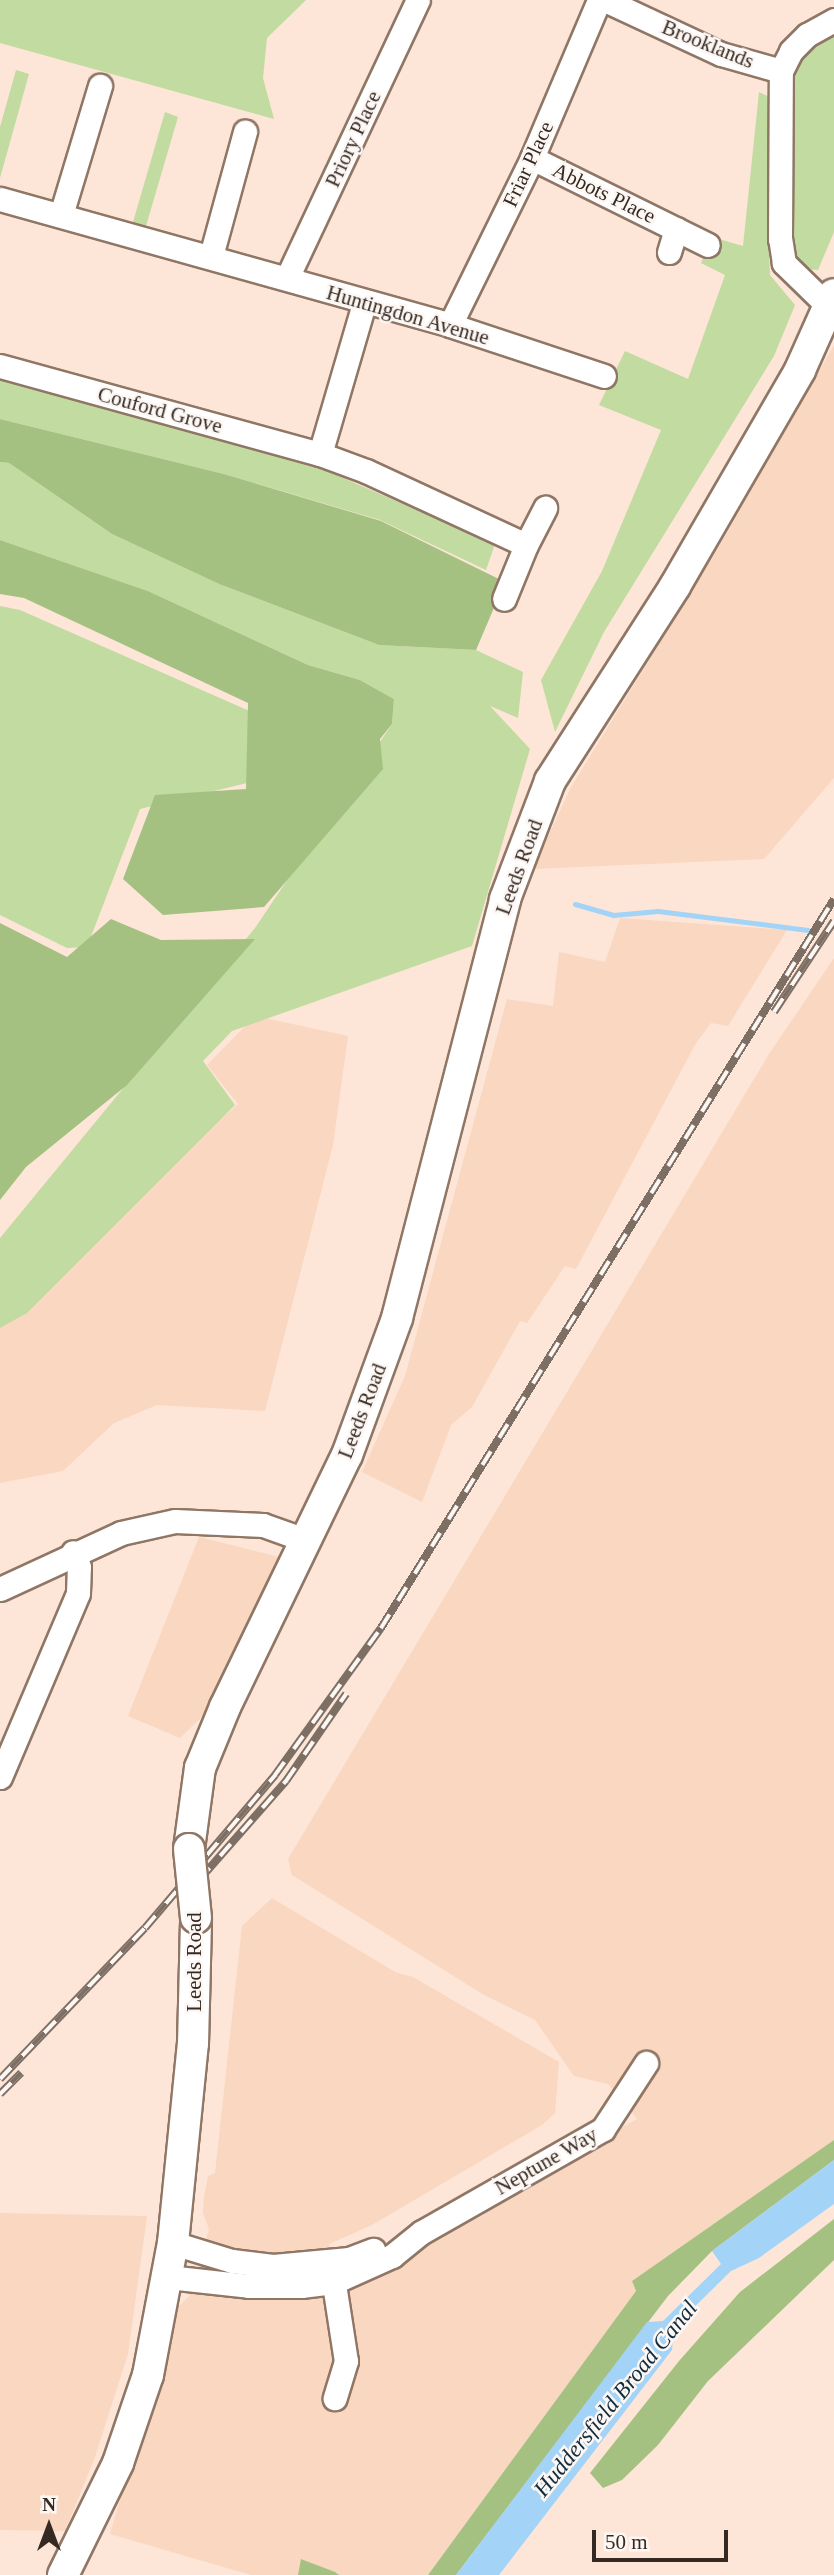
<!DOCTYPE html>
<html>
<head>
<meta charset="utf-8">
<style>
  body { margin:0 }
  #map { position:relative; width:834px; height:2575px; overflow:hidden; background:#fde6d8; font-family:"Times New Roman",serif }
  div>[style] { position:absolute }
  [style*='--x'] { left:calc(var(--x)*1px); top:calc(var(--y)*1px); width:calc(var(--w)*1px); rotate:calc(var(--a)*1deg) }
  .built>* { inset:0; background:#f9d7c0 }
  .green>* { inset:0; background:#c1dba0 }
  .forest>* { inset:0; background:#a5c182 }
  .water>* { inset:0; background:#a3d4f8 }
  .stream>* { height:5px; margin:-2.5px; padding:0 2.5px; transform-origin:2.5px; border-radius:2.5px; background:#a3d4f8 }
  .roads { filter:drop-shadow(2px 0 #8f7665) drop-shadow(-2px 0 #8f7665) drop-shadow(0 2px #8f7665) drop-shadow(0 -2px #8f7665) }
  .minor>* { height:23px; margin:-11.5px; padding:0 11.5px; transform-origin:11.5px; border-radius:11.5px; background:#fff }
  .major>* { height:30px; margin:-15px; padding:0 15px; transform-origin:15px; border-radius:15px; background:#fff }
  .rail>* { height:8px; margin-top:-4px; transform-origin:0; background:repeating-linear-gradient(90deg,#fdf7f4 0 16px,#7e6f65 0 32px); box-sizing:border-box; border-block:2px solid #7e6f65 }
  .bridges { filter:drop-shadow(2px 0 #8f7665) drop-shadow(-2px 0 #8f7665) drop-shadow(0 2px #8f7665) drop-shadow(0 -2px #8f7665) }
  .major-bridge>* { height:30px; margin:-15px; padding:0 15px; transform-origin:15px; border-radius:15px; background:#fff }
  span { translate:-50% -50%; white-space:nowrap; text-align:center; line-height:1.15; -webkit-text-stroke:5px #fdf7f4; paint-order:stroke }
  .street-label { font-size:21px; color:#352a23 }
  .water-label { font-size:23px; color:#102c3f; font-style:italic }
  .north { position:absolute; left:14px; top:2491px; width:70px; height:70px; -webkit-text-stroke:5px #fdf7f4; paint-order:stroke; rotate:0deg; font-size:19px; font-weight:700; line-height:28px; text-align:center; color:#352a23 }
  .north::after { content:''; display:block; margin:auto; width:24px; height:32px; background:#352a23; clip-path:polygon(50% 0,100% 100%,50% 72%,0 100%) }
  .scale { position:absolute; left:592px; top:2530px; width:136px; height:32px; box-sizing:border-box; border:4px solid #352a23; border-top:0; padding-left:9px; font-size:21px; line-height:24px; white-space:nowrap; color:#352a23; -webkit-text-stroke:5px #fdf7f4; paint-order:stroke }
</style>
</head>
<body>
<div id="map">
  <div class="built">
    <i style="clip-path:polygon(834px 345px,834px 778px,764px 859px,533px 869px,571px 787px,720px 545px)"></i>
    <i style="clip-path:polygon(620px 918px,787px 930px,728px 1026px,711px 1023px,696px 1043px,576px 1269px,565px 1266px,527px 1323px,520px 1321px,472px 1407px,451px 1425px,422px 1502px,362px 1472px,405px 1376px,507px 999px,553px 1006px,559px 952px,605px 962px)"></i>
    <i style="clip-path:polygon(834px 958px,834px 2140px,632px 2281px,636px 2291px,428px 2575px,339px 2575px,302px 2559px,298px 2575px,251px 2575px,110px 2534px,175px 2310px,190px 2295px,209px 2229px,203px 2213px,204px 2196px,208px 2176px,215px 2173px,242px 1926px,272px 1898px,397px 1973px,413px 1977px,559px 2062px,555px 2113px,542px 2125px,372px 2225px,329px 2244px,339px 2284px,482px 2216px,553px 2165px,637px 2119px,608px 2084px,574px 2076px,535px 2020px,484px 1995px,292px 1875px,288px 1859px,769px 1054px)"></i>
    <i style="clip-path:polygon(255px 1016px,348px 1036px,333px 1145px,265px 1411px,157px 1405px,114px 1423px,63px 1471px,0 1483px,0 1314px,238px 1104px,207px 1065px)"></i>
    <i style="clip-path:polygon(199px 1537px,283px 1558px,213px 1706px,180px 1738px,128px 1716px)"></i>
    <i style="clip-path:polygon(0 2213px,147px 2216px,128px 2354px,95px 2457px,65px 2531px,0 2530px)"></i>
  </div>
  <div class="green">
    <i style="clip-path:polygon(0 0,306px 0,267px 38px,263px 78px,274px 119px,0 43px)"></i>
    <i style="clip-path:polygon(834px 34px,834px 232px,818px 270px,806px 269px,792px 259px,787px 235px,794px 73px,804px 55px)"></i>
    <i style="clip-path:polygon(16px 70px,29px 74px,0 178px,0 127px)"></i>
    <i style="clip-path:polygon(759px 92px,772px 98px,767px 206px,770px 275px,795px 305px,774px 356px,604px 632px,555px 732px,541px 680px,602px 571px,661px 430px,599px 405px,625px 351px,688px 379px,725px 275px,701px 263px,712px 237px,743px 246px)"></i>
    <i style="clip-path:polygon(165px 112px,178px 117px,146px 226px,133px 222px)"></i>
    <i style="clip-path:polygon(0 378px,327px 471px,495px 544px,486px 570px,380px 520px,224px 474px,0 419px)"></i>
    <i style="clip-path:polygon(0 462px,9px 463px,112px 534px,219px 584px,379px 645px,476px 650px,523px 672px,518px 718px,490px 706px,530px 749px,472px 946px,232px 1031px,203px 1061px,235px 1105px,27px 1313px,0 1328px,0 1238px,255px 928px,392px 724px,394px 699px,360px 680px,308px 665px,148px 591px,0 540px)"></i>
    <i style="clip-path:polygon(0 606px,20px 610px,254px 713px,251px 782px,140px 809px,87px 947px,67px 948px,0 915px)"></i>
  </div>
  <div class="forest">
    <i style="clip-path:polygon(0 419px,224px 474px,381px 521px,505px 582px,476px 650px,379px 645px,219px 584px,112px 534px,9px 463px,0 462px)"></i>
    <i style="clip-path:polygon(0 540px,148px 591px,308px 665px,360px 680px,394px 699px,392px 724px,380px 739px,383px 769px,264px 907px,163px 915px,123px 879px,155px 795px,246px 789px,248px 703px,24px 598px,0 594px)"></i>
    <i style="clip-path:polygon(111px 919px,161px 940px,255px 939px,127px 1085px,26px 1167px,0 1200px,0 923px,67px 957px)"></i>
    <i style="clip-path:polygon(834px 2140px,834px 2160px,712px 2251px,668px 2296px,456px 2575px,428px 2575px,636px 2291px,632px 2281px)"></i>
    <i style="clip-path:polygon(834px 2219px,834px 2260px,708px 2381px,658px 2445px,622px 2480px,603px 2488px,590px 2473px,679px 2361px,740px 2292px)"></i>
    <i style="clip-path:polygon(301px 2559px,335px 2572px,339px 2575px,298px 2575px)"></i>
  </div>
  <div class="water">
    <i style="clip-path:polygon(834px 2160px,834px 2204px,759px 2258px,731px 2271px,674px 2327px,672px 2350px,499px 2575px,456px 2575px,647px 2322px,663px 2321px,721px 2264px,712px 2251px)"></i>
  </div>
  <div class="stream">
    <i style="--x:575;--y:904;--w:40;--a:16"></i>
    <i style="--x:613;--y:915;--w:45;--a:-5.1"></i>
    <i style="--x:658;--y:911;--w:151;--a:7.2"></i>
  </div>
  <div class="roads">
    <div class="minor">
      <i style="--x:605;--y:0;--w:128;--a:25"></i>
      <i style="--x:721;--y:54;--w:62;--a:15.8"></i>
      <i style="--x:532;--y:158;--w:196;--a:26.3"></i>
      <i style="--x:0;--y:199;--w:467;--a:15.6"></i>
      <i style="--x:450;--y:325;--w:162;--a:18.3"></i>
      <i style="--x:61;--y:215;--w:135;--a:-73.2"></i>
      <i style="--x:669;--y:252;--w:24;--a:-73"></i>
      <i style="--x:211;--y:256;--w:129;--a:-74.7"></i>
      <i style="--x:287;--y:278;--w:307;--a:-64.8"></i>
      <i style="--x:828;--y:306;--w:62;--a:-135.7"></i>
      <i style="--x:784;--y:263;--w:24;--a:-99"></i>
      <i style="--x:780;--y:239;--w:168;--a:-89.7"></i>
      <i style="--x:781;--y:71;--w:22;--a:-63"></i>
      <i style="--x:791;--y:51;--w:23;--a:-45"></i>
      <i style="--x:807;--y:35;--w:31;--a:-29"></i>
      <i style="--x:450;--y:325;--w:186;--a:-63.8"></i>
      <i style="--x:532;--y:158;--w:172;--a:-67"></i>
      <i style="--x:0;--y:366;--w:332;--a:15.4"></i>
      <i style="--x:320;--y:454;--w:49;--a:20.3"></i>
      <i style="--x:366;--y:471;--w:176;--a:24.8"></i>
      <i style="--x:526;--y:545;--w:58;--a:112.2"></i>
      <i style="--x:320;--y:454;--w:156;--a:-73.7"></i>
      <i style="--x:526;--y:545;--w:42;--a:-62.8"></i>
      <i style="--x:0;--y:1589;--w:133;--a:-24.8"></i>
      <i style="--x:121;--y:1533;--w:55;--a:-12.5"></i>
      <i style="--x:175;--y:1521;--w:88;--a:2.6"></i>
      <i style="--x:263;--y:1525;--w:45;--a:19.7"></i>
      <i style="--x:0;--y:1777;--w:200;--a:-67"></i>
      <i style="--x:78;--y:1593;--w:26;--a:-88"></i>
      <i style="--x:79;--y:1567;--w:16;--a:-112"></i>
      <i style="--x:173;--y:2243;--w:62;--a:17"></i>
      <i style="--x:232;--y:2261;--w:41;--a:7"></i>
      <i style="--x:273;--y:2266;--w:76;--a:-5.3"></i>
      <i style="--x:349;--y:2259;--w:26;--a:-21"></i>
      <i style="--x:328;--y:2272;--w:4;--a:-14"></i>
      <i style="--x:332;--y:2271;--w:91;--a:81.2"></i>
      <i style="--x:346;--y:2361;--w:39;--a:107"></i>
      <i style="--x:168;--y:2277;--w:81;--a:6.3"></i>
      <i style="--x:249;--y:2286;--w:52;--a:0"></i>
      <i style="--x:301;--y:2286;--w:33;--a:-7"></i>
      <i style="--x:334;--y:2282;--w:64;--a:-24.1"></i>
      <i style="--x:392;--y:2256;--w:38;--a:-39"></i>
      <i style="--x:422;--y:2232;--w:208;--a:-29.6"></i>
      <i style="--x:603;--y:2129;--w:79;--a:-56.9"></i>
    </div>
    <div class="major">
      <i style="--x:189;--y:1849;--w:82;--a:-82.3"></i>
      <i style="--x:200;--y:1768;--w:66;--a:-67.7"></i>
      <i style="--x:225;--y:1707;--w:280;--a:-64.2"></i>
      <i style="--x:347;--y:1455;--w:146;--a:-69.9"></i>
      <i style="--x:397;--y:1318;--w:433;--a:-75.5"></i>
      <i style="--x:505;--y:899;--w:126;--a:-69.1"></i>
      <i style="--x:550;--y:781;--w:232;--a:-57.3"></i>
      <i style="--x:675;--y:586;--w:250;--a:-59.9"></i>
      <i style="--x:800;--y:370;--w:83;--a:-65.9"></i>
      <i style="--x:63;--y:2575;--w:125;--a:-63.8"></i>
      <i style="--x:118;--y:2463;--w:93;--a:-71.2"></i>
      <i style="--x:148;--y:2375;--w:134;--a:-79.3"></i>
      <i style="--x:173;--y:2243;--w:200;--a:-84.3"></i>
      <i style="--x:193;--y:2044;--w:126;--a:-88.6"></i>
    </div>
  </div>
  <div class="rail">
    <i style="--x:774;--y:1012;--w:109;--a:-56.6"></i>
    <i style="--x:199;--y:1880;--w:132;--a:-48.7"></i>
    <i style="--x:286;--y:1781;--w:106;--a:-55.4"></i>
    <i style="--x:0;--y:2079;--w:209;--a:-46.2"></i>
    <i style="--x:145;--y:1928;--w:201;--a:-49.6"></i>
    <i style="--x:275;--y:1775;--w:181;--a:-54.2"></i>
    <i style="--x:381;--y:1628;--w:858;--a:-58.14"></i>
    <i style="--x:0;--y:2094;--w:30;--a:-45"></i>
  </div>
  <div class="bridges">
    <div class="major-bridge">
      <i style="--x:189;--y:1849;--w:69;--a:84.2"></i>
    </div>
  </div>
  <div class="street-label">
    <span style="left:708px;top:44px;rotate:22deg">Brooklands</span>
    <span style="left:353px;top:139px;rotate:-65deg">Priory Place</span>
    <span style="left:528px;top:164px;rotate:-65deg">Friar Place</span>
    <span style="left:604px;top:193px;rotate:26deg">Abbots Place</span>
    <span style="left:408px;top:315px;rotate:16deg">Huntingdon Avenue</span>
    <span style="left:160px;top:410px;rotate:15deg">Couford Grove</span>
    <span style="left:519px;top:867px;rotate:-70deg">Leeds Road</span>
    <span style="left:362px;top:1411px;rotate:-69deg">Leeds Road</span>
    <span style="left:194px;top:1962px;rotate:-90deg">Leeds Road</span>
    <span style="left:546px;top:2161px;rotate:-30deg">Neptune Way</span>
  </div>
  <div class="water-label">
    <span style="left:616px;top:2399px;rotate:-51deg">Huddersfield Broad Canal</span>
  </div>
  <div class="north">N</div>
  <div class="scale">50 m</div>
</div>
</body>
</html>
